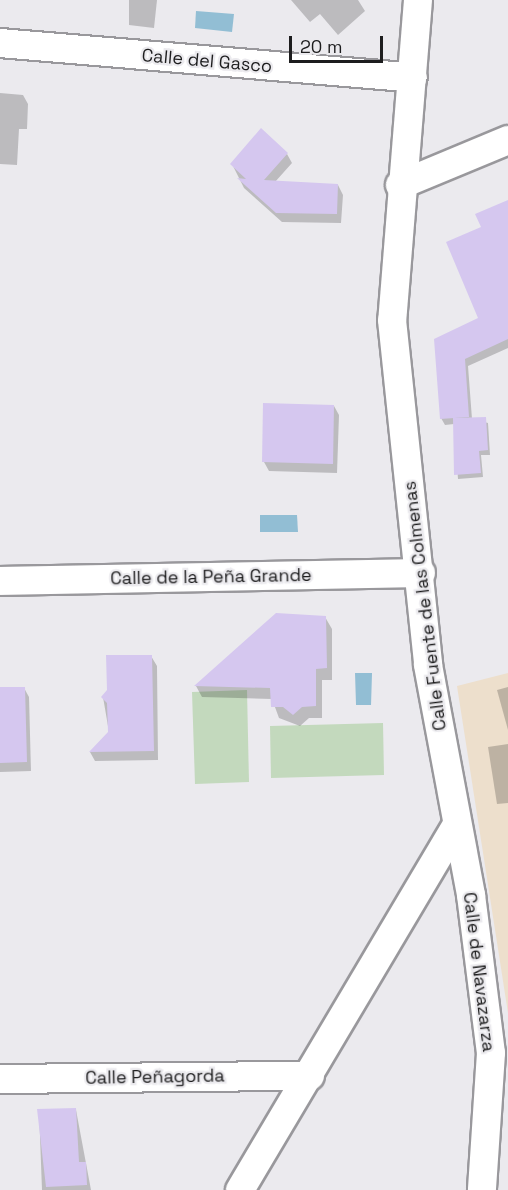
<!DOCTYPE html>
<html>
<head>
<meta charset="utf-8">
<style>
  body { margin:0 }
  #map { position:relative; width:508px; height:1190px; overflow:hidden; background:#ebeaee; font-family:"Space Grotesk",sans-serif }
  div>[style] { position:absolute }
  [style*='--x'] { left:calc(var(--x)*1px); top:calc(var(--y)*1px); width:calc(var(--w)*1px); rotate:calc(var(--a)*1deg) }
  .education>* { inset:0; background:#eddfcc }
  .green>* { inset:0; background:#c3d9bd }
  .water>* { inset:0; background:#92bed4 }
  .shadow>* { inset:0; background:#0003 }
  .building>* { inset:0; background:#d5c7ef }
  .roads { filter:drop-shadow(2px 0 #99989c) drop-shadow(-2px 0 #99989c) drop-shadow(0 2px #99989c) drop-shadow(0 -2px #99989c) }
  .street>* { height:28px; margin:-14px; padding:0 14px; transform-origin:14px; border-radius:14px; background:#fff }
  span { translate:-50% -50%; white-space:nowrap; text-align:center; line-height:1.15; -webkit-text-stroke:4.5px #ebeaee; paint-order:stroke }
  .street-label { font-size:18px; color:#1d1d1e }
  .scale { position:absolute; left:289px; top:36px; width:94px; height:27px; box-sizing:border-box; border:3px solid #1d1d1e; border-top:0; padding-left:8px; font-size:18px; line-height:21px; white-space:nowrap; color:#1d1d1e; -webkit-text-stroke:4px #ebeaee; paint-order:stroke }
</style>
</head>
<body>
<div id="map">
  <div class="education">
    <i style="clip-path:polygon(508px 673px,508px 1013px,457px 686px)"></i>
  </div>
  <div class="green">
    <i style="clip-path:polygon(247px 690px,249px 782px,195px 784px,192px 692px)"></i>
    <i style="clip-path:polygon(383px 723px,384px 775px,271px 778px,270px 726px)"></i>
  </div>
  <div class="water">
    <i style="clip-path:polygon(196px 11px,234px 14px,232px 32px,195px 28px)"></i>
    <i style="clip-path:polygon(260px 515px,297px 515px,298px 532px,260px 532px)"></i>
    <i style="clip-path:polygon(355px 673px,372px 673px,371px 705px,356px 705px)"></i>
  </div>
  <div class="shadow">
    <i style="clip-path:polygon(129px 0,157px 0,154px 28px,129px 25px)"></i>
    <i style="clip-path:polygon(291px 0,358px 0,365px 11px,338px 35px,320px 14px,310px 22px)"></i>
    <i style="clip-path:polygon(0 93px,23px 95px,28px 104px,27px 129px,19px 129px,17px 165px,0 164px)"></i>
    <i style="clip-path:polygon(287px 154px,292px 163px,275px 182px,338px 185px,343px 195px,341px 223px,282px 222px,244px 188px,232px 164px)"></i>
    <i style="clip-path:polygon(508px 201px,508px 348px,468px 366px,472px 419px,488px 423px,490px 455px,481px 455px,483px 477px,458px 479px,454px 424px,445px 425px,441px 418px,480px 319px,483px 227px)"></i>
    <i style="clip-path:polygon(334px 406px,339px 415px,337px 473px,269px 471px,264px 462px)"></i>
    <i style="clip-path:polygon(276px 614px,325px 617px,332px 629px,332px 680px,322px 680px,322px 718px,309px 718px,300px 726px,279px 718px,272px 699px,202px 697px,196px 686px)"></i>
    <i style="clip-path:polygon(151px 656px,157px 666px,158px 760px,95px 761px,90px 752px,109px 732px,103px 697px)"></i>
    <i style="clip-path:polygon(508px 687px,508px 730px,497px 690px)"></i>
    <i style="clip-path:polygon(24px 688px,29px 697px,31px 771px,0 772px,0 690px)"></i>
    <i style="clip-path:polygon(508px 744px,508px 803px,497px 804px,488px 747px)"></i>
    <i style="clip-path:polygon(39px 1110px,76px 1110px,91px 1190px,42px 1190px)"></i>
  </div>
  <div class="building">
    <i style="clip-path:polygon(261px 128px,288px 153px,264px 180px,338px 184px,337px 214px,276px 213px,237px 178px,246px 179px,230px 164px)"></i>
    <i style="clip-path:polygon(508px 200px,508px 339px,465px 359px,469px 417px,440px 419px,434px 339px,478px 318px,446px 242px,481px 227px,475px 214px)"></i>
    <i style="clip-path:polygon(263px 403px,334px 405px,333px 464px,262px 462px)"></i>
    <i style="clip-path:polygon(486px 417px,488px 450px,479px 451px,481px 473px,454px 475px,453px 418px)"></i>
    <i style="clip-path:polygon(276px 613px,326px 616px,327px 668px,316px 669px,316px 706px,302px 707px,293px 715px,283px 707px,271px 707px,270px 688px,194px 686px)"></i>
    <i style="clip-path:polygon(106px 655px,152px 655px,154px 751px,89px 752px,108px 732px,107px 703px,101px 697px,107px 690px)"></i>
    <i style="clip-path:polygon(0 687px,25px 687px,27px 762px,0 763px)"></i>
    <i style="clip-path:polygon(76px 1108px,79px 1162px,86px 1162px,87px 1185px,46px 1187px,37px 1109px)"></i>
  </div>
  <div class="roads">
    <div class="street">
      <i style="--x:418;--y:0;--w:321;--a:94.6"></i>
      <i style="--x:392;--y:320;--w:347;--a:84"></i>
      <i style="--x:428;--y:665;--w:234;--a:79.4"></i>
      <i style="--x:471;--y:895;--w:159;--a:82.8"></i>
      <i style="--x:491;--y:1053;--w:137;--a:93.8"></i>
      <i style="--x:0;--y:43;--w:414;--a:4.8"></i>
      <i style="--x:400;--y:185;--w:117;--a:-22.6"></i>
      <i style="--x:0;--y:581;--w:421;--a:-1.1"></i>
      <i style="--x:0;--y:1079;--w:310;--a:-0.6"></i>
      <i style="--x:240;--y:1190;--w:421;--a:-59.3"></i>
    </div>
  </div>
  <div class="street-label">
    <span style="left:207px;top:61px;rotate:5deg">Calle del Gasco</span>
    <span style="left:211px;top:577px;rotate:-1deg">Calle de la Peña Grande</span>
    <span style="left:425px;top:606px;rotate:-97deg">Calle Fuente de las Colmenas</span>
    <span style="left:479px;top:972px;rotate:83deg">Calle de Navazarza</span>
    <span style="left:155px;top:1077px;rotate:-1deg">Calle Peñagorda</span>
  </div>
  <div class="scale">20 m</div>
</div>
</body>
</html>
